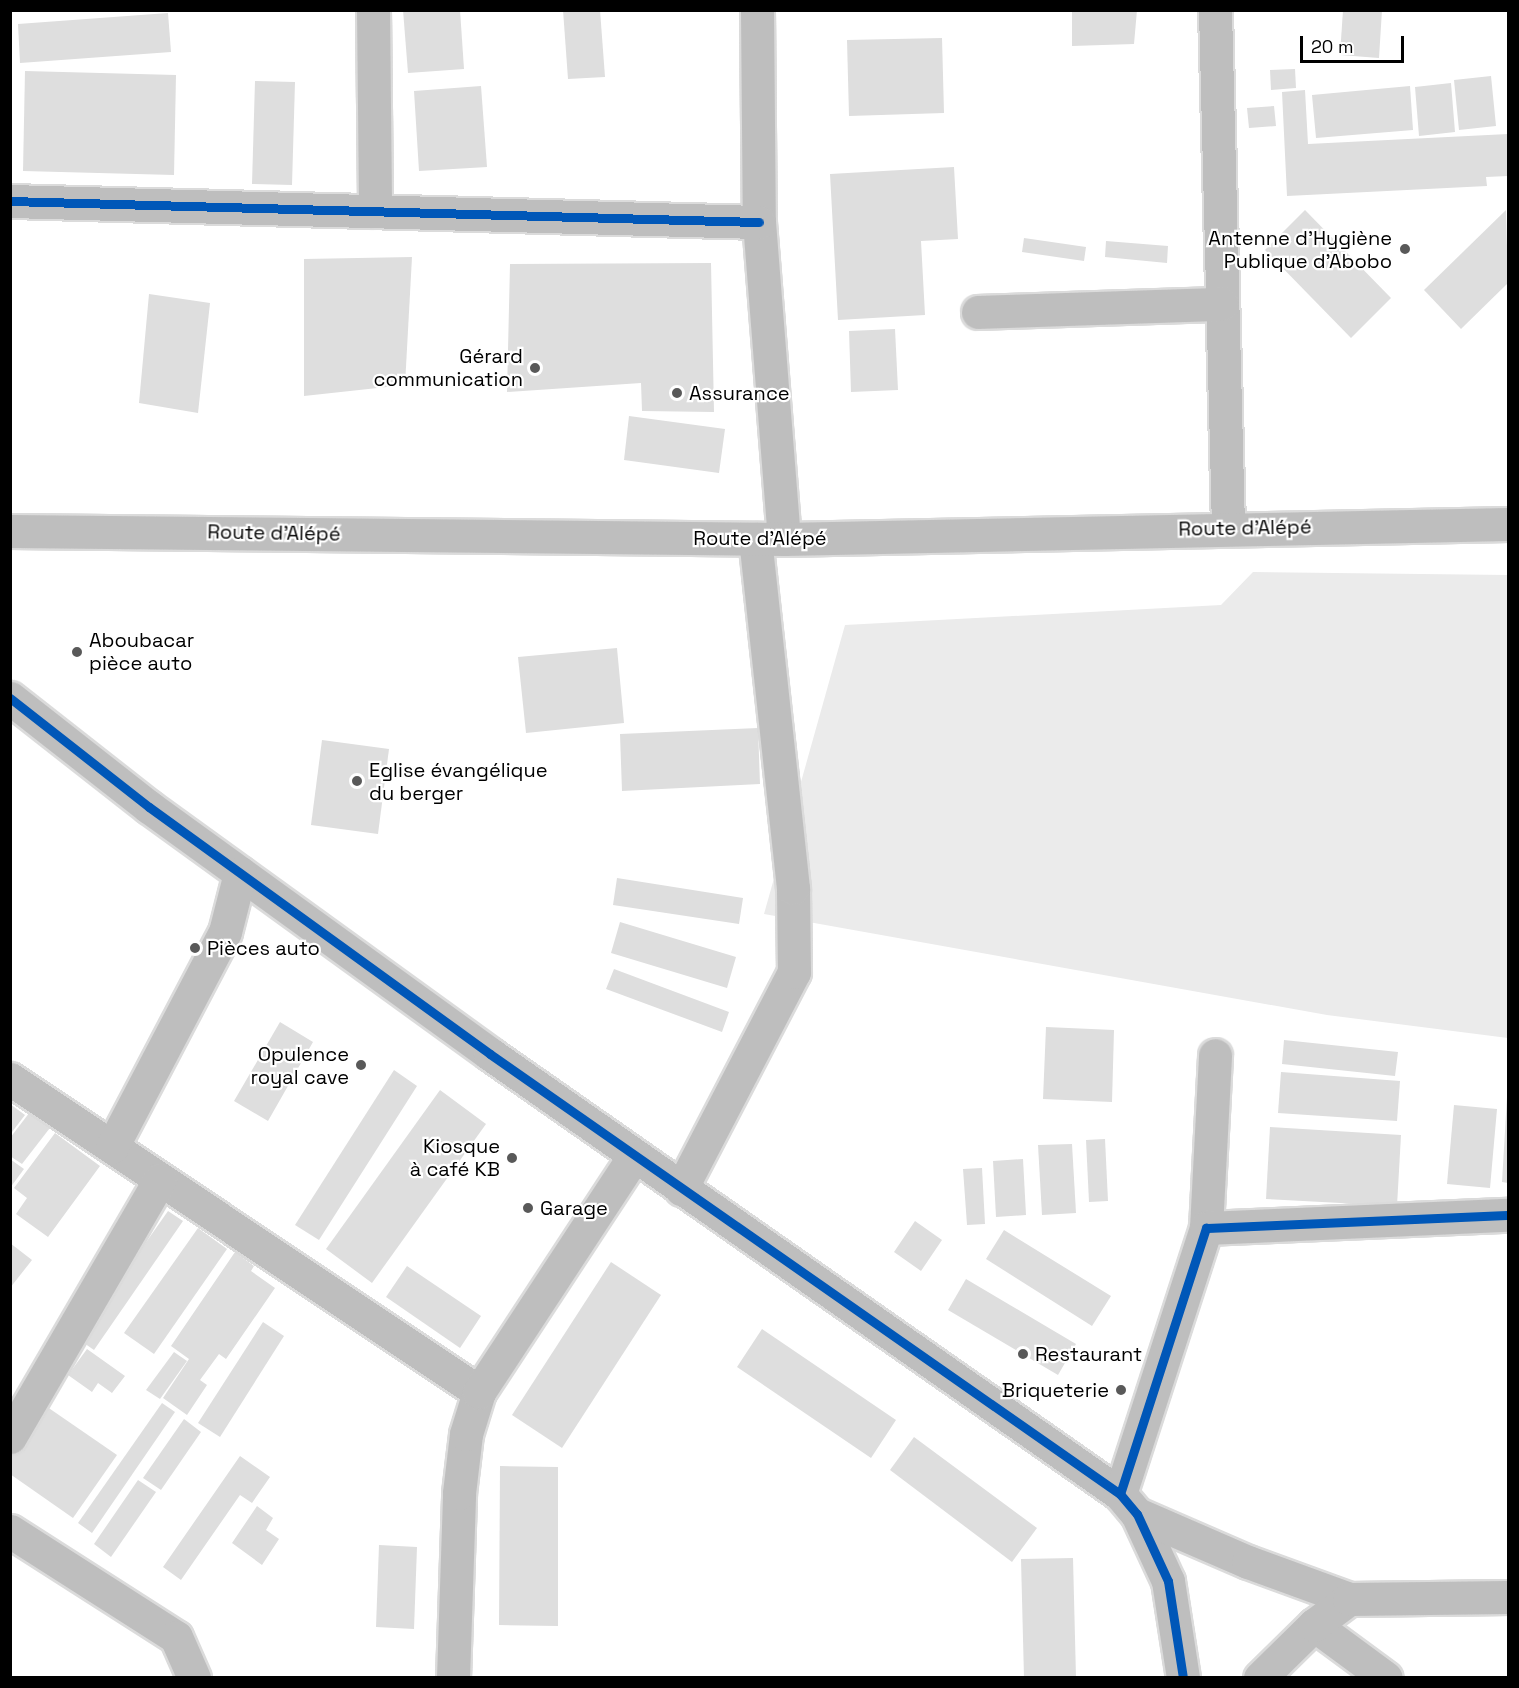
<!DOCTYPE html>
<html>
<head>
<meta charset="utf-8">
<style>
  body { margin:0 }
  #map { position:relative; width:1519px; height:1688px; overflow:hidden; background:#fff; font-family:"Space Grotesk",sans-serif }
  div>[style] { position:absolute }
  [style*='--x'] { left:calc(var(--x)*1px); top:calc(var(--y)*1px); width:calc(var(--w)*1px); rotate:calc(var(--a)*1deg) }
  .green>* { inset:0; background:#ebebeb }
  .building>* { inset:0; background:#dedede }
  .roads { filter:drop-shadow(2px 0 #dbdbdb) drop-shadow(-2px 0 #dbdbdb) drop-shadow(0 2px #dbdbdb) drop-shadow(0 -2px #dbdbdb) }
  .minor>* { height:33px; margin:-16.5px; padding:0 16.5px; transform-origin:16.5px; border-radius:16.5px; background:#bebebe }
  .major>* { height:33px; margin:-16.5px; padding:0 16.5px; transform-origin:16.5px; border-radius:16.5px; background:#bebebe }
  .cycleway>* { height:9px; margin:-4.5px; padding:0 4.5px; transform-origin:4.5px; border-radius:4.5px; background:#0057b8 }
  .dots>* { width:16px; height:16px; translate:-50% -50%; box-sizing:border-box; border:3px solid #fff; border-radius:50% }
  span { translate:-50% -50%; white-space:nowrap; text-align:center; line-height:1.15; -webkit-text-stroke:4.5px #fff; paint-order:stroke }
  .poi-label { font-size:20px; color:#000 }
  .right { translate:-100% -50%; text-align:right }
  .left { translate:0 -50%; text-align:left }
  .street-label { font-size:20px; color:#000 }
  .frame { position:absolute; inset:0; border:12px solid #000; pointer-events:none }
  .scale { position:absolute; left:1300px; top:36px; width:104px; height:27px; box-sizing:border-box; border:3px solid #000; border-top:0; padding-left:8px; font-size:18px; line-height:21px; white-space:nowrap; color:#000; -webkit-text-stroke:4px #fff; paint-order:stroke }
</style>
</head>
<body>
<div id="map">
  <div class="green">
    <i style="clip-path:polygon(1253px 572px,1508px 575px,1508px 1038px,1327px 1015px,764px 914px,845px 625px,1221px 605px)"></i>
  </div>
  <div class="building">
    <i style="clip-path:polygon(403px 10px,460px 10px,464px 69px,408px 73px)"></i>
    <i style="clip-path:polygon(563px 10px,600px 10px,605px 77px,568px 79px)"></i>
    <i style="clip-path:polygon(1137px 10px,1134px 44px,1072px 46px,1072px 11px)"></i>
    <i style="clip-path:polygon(1343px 10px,1382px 10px,1379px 58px,1340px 55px)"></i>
    <i style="clip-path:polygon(168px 13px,171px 52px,20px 63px,18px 24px)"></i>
    <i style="clip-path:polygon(942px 38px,944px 113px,849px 116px,847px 40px)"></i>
    <i style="clip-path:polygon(1295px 69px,1296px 88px,1271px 90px,1270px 70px)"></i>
    <i style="clip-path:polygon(25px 71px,176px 75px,174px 175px,23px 171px)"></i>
    <i style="clip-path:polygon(1491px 76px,1496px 126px,1459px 130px,1454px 80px)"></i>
    <i style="clip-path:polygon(255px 81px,295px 82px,292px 185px,252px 184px)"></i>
    <i style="clip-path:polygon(1451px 83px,1455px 132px,1419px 136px,1415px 87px)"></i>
    <i style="clip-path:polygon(481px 86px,487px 167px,419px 171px,414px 91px)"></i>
    <i style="clip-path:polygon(1410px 86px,1413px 130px,1316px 138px,1312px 95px)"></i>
    <i style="clip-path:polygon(1305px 90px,1308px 144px,1508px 134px,1508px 176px,1486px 177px,1487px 186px,1287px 196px,1282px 92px)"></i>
    <i style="clip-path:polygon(1274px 106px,1276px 126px,1249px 128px,1247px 108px)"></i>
    <i style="clip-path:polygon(954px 167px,958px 239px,921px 241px,925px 315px,838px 320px,830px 174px)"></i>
    <i style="clip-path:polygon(1305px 210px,1391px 298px,1351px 338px,1265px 250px)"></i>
    <i style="clip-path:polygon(1506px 210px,1508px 283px,1461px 329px,1424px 290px)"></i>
    <i style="clip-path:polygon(1024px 238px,1086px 247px,1084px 261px,1022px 252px)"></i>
    <i style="clip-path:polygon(1106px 241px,1168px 246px,1167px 263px,1105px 257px)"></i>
    <i style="clip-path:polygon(412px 257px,405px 385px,304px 396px,304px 259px)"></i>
    <i style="clip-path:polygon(711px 263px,714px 412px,642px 411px,641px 383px,507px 392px,510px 264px)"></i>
    <i style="clip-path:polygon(149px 294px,210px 303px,198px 413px,139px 403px)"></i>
    <i style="clip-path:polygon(895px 329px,898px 390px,851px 392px,849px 331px)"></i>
    <i style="clip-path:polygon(629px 416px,725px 429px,719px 473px,624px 460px)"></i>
    <i style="clip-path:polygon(617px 648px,624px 723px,526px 733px,518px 657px)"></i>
    <i style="clip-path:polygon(758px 728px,760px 784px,622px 791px,620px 734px)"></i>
    <i style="clip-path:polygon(322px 740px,389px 749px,378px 834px,311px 825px)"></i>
    <i style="clip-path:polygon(617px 878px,743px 898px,739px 924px,613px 905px)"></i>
    <i style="clip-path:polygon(620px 922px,736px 957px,727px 988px,611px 953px)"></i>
    <i style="clip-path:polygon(614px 969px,729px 1012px,722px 1032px,606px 989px)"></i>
    <i style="clip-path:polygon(280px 1022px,313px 1042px,268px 1121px,234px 1101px)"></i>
    <i style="clip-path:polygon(1046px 1027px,1114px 1030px,1112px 1102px,1043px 1099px)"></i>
    <i style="clip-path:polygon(1284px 1040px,1398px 1052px,1395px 1076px,1282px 1064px)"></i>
    <i style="clip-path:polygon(394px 1070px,417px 1086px,319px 1240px,295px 1225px)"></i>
    <i style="clip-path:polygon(1281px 1072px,1400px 1081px,1397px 1121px,1278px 1113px)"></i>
    <i style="clip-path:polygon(440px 1090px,486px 1124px,372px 1283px,326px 1249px)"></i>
    <i style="clip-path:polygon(1507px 1097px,1508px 1097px,1508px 1183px,1502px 1182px)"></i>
    <i style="clip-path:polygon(10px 1104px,25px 1115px,12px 1132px,10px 1131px)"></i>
    <i style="clip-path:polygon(1454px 1105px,1497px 1109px,1490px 1188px,1447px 1184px)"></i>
    <i style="clip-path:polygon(33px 1108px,53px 1124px,22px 1164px,10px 1156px,10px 1138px)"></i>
    <i style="clip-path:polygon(1270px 1127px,1401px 1135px,1397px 1206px,1266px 1199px)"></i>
    <i style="clip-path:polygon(55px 1133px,100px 1166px,48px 1237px,16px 1214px,27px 1198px,14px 1188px)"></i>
    <i style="clip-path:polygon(1105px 1139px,1108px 1201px,1089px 1202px,1086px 1140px)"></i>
    <i style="clip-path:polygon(1072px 1144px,1076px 1213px,1042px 1215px,1038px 1145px)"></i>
    <i style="clip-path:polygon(10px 1159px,24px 1169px,10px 1188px)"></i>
    <i style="clip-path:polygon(1023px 1159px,1026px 1215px,996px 1217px,993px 1161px)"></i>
    <i style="clip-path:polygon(982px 1168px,985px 1224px,967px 1225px,963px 1169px)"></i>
    <i style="clip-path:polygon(168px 1211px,183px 1221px,94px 1350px,78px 1339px)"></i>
    <i style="clip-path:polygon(915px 1221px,942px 1240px,921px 1271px,894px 1252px)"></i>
    <i style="clip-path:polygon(198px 1228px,227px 1249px,154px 1354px,124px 1333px)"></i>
    <i style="clip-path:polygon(1004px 1230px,1111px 1296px,1092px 1326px,986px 1259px)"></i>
    <i style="clip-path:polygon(10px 1243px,32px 1260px,10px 1288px)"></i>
    <i style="clip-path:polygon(235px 1252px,254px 1266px,251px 1271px,275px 1288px,226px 1359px,219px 1354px,200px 1380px,207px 1385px,187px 1415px,163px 1398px,189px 1359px,171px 1346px)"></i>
    <i style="clip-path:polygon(611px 1262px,661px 1295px,562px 1448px,512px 1415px)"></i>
    <i style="clip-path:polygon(407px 1266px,481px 1316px,460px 1348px,386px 1297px)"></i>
    <i style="clip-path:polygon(966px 1279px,1076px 1344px,1058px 1375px,948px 1310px)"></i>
    <i style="clip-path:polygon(263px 1322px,284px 1336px,220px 1437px,198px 1423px)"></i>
    <i style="clip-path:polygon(762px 1329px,896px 1420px,871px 1458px,737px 1367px)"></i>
    <i style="clip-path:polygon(87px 1349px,125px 1376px,112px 1393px,98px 1383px,92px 1392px,68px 1375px)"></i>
    <i style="clip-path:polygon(174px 1352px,187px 1361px,160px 1399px,146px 1390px)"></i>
    <i style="clip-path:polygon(40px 1402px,117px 1455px,73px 1518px,10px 1474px,10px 1445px)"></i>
    <i style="clip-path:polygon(162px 1403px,175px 1412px,92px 1533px,78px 1523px)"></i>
    <i style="clip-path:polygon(184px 1419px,201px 1432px,161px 1490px,143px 1478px)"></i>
    <i style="clip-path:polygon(914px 1437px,1037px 1528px,1012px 1562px,890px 1470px)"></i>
    <i style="clip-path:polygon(240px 1456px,270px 1477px,252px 1503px,240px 1495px,181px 1580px,163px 1567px)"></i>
    <i style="clip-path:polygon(500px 1466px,558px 1467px,558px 1626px,499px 1625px)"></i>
    <i style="clip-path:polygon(138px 1480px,156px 1492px,111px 1557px,94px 1544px)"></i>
    <i style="clip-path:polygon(257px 1506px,273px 1518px,266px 1530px,279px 1539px,262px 1565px,232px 1543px)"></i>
    <i style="clip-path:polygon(379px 1545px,417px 1547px,414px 1629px,376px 1627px)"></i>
    <i style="clip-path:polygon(1073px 1558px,1076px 1678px,1024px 1678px,1021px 1559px)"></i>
  </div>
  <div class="roads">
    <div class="minor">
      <i style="--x:373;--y:10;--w:201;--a:89.4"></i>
      <i style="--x:757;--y:10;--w:212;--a:89.5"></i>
      <i style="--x:759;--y:222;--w:318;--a:85.5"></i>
      <i style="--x:1215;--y:10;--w:518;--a:88.56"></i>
      <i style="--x:10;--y:201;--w:749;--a:1.61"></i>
      <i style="--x:978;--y:312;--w:244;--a:-1.9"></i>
      <i style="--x:10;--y:698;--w:177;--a:38.1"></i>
      <i style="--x:149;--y:807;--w:421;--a:35.9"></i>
      <i style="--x:490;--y:1054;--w:768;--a:34.93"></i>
      <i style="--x:1120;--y:1494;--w:26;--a:50"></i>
      <i style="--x:1137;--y:1514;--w:74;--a:65.2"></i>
      <i style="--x:1168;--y:1581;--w:98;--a:81.2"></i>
      <i style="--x:10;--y:1079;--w:564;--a:33.72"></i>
      <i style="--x:112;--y:1147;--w:243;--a:-62.3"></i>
      <i style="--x:225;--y:932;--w:61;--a:-75.7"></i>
      <i style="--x:681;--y:1189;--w:245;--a:-62.5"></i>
      <i style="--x:794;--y:972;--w:84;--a:-90.7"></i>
      <i style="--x:793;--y:888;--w:351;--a:-96.2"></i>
      <i style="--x:1206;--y:1228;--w:173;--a:-87"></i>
      <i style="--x:10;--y:1437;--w:298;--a:-59.8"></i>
      <i style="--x:1120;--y:1494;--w:280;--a:-72.1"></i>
      <i style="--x:1206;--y:1228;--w:302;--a:-2.5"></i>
      <i style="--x:1137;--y:1514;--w:121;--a:23.4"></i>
      <i style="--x:1248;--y:1562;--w:108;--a:20.1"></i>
      <i style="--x:10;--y:1531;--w:197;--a:32.6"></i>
      <i style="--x:176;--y:1637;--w:45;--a:66.3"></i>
      <i style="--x:1314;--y:1625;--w:89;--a:36.4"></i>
      <i style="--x:453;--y:1678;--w:185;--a:-88.1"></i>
      <i style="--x:459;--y:1493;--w:59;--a:-83.2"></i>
      <i style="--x:466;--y:1434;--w:44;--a:-72.8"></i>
      <i style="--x:479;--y:1392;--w:282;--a:-56.7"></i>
      <i style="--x:1260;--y:1678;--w:76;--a:-44.5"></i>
      <i style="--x:1314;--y:1625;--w:44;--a:-36.6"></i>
      <i style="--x:1349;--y:1599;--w:159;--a:-0.7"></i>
    </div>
    <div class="major">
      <i style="--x:10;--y:531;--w:774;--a:0.59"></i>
      <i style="--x:784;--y:539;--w:724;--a:-1.19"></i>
    </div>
  </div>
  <div class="cycleway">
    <i style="--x:10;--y:201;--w:749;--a:1.61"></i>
    <i style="--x:10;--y:698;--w:177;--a:38.1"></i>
    <i style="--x:149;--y:807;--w:421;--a:35.9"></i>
    <i style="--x:490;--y:1054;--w:768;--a:34.93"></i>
    <i style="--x:1120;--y:1494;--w:26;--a:50"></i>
    <i style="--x:1137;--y:1514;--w:74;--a:65.2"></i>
    <i style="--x:1168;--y:1581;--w:98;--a:81.2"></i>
    <i style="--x:1120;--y:1494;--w:280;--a:-72.1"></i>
    <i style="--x:1206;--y:1228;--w:302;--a:-2.5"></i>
  </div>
  <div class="dots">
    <i style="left:1405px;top:249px;background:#595959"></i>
    <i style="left:535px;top:368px;background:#595959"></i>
    <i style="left:677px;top:393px;background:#595959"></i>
    <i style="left:77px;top:652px;background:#595959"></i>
    <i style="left:357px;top:781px;background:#595959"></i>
    <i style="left:195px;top:948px;background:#595959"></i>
    <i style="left:361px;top:1065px;background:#595959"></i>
    <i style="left:512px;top:1158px;background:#595959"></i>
    <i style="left:528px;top:1208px;background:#595959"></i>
    <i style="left:1023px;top:1354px;background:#595959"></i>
    <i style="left:1121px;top:1390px;background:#595959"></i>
  </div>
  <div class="poi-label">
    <span class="right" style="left:1392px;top:250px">Antenne d'Hygiène<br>Publique d'Abobo</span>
    <span class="right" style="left:523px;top:368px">Gérard<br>communication</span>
    <span class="left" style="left:689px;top:393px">Assurance</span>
    <span class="left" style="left:89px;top:652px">Aboubacar<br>pièce auto</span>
    <span class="left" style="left:369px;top:782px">Eglise évangélique<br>du berger</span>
    <span class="left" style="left:207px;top:948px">Pièces auto</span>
    <span class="right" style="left:349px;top:1066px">Opulence<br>royal cave</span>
    <span class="right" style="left:500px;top:1158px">Kiosque<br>à café KB</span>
    <span class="left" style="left:540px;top:1208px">Garage</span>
    <span class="left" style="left:1035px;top:1354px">Restaurant</span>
    <span class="right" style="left:1109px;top:1390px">Briqueterie</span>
  </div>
  <div class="street-label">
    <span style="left:1245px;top:528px;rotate:-1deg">Route d'Alépé</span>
    <span style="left:274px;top:533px;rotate:1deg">Route d'Alépé</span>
    <span style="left:760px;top:538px">Route d'Alépé</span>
  </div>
  <div class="frame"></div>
  <div class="scale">20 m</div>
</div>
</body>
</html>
